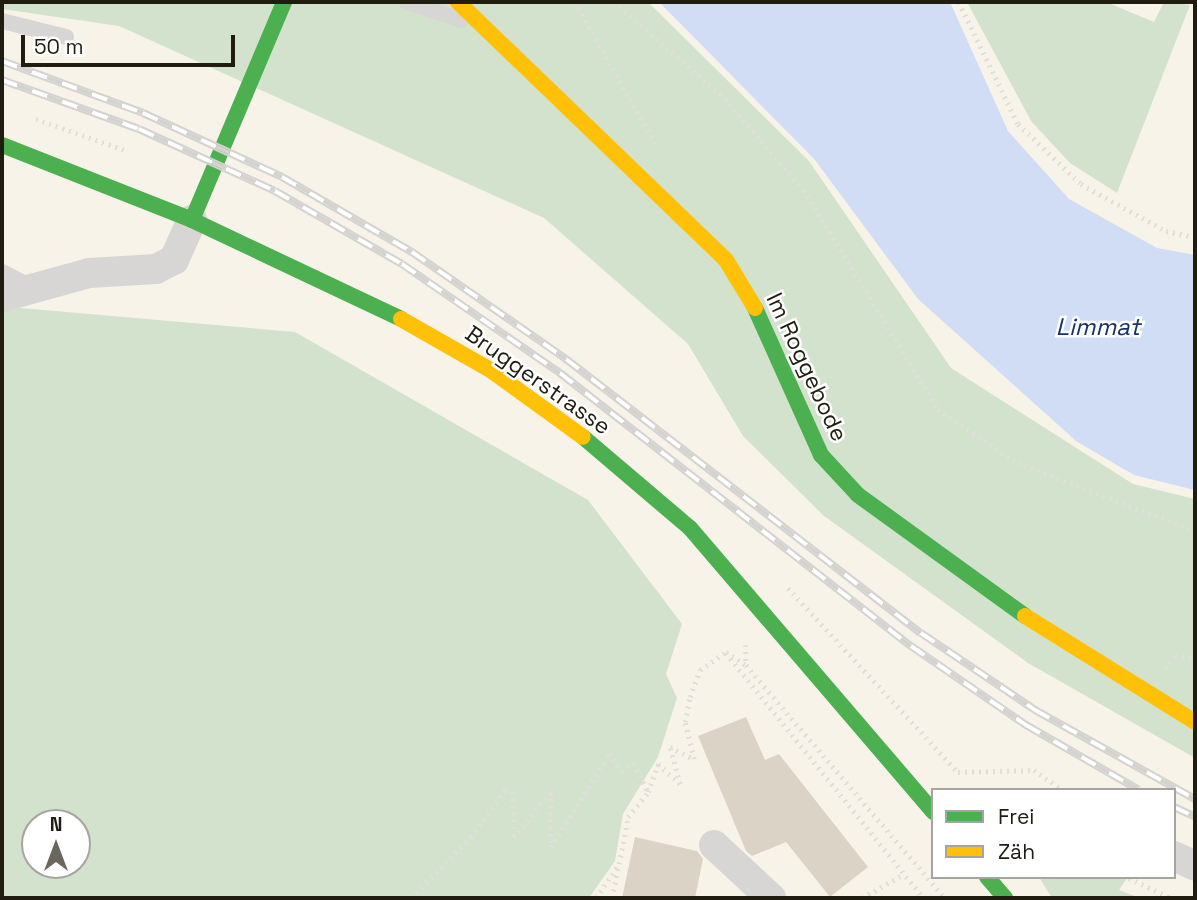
<!DOCTYPE html>
<html>
<head>
<meta charset="utf-8">
<style>
  body { margin:0 }
  #map { position:relative; width:1197px; height:900px; overflow:hidden; background:#f8f3e9; font-family:"Space Grotesk",sans-serif }
  div>[style] { position:absolute }
  [style*='--x'] { left:calc(var(--x)*1px); top:calc(var(--y)*1px); width:calc(var(--w)*1px); rotate:calc(var(--a)*1deg) }
  .green>* { inset:0; background:#d3e2cd }
  .water>* { inset:0; background:#d0ddf4 }
  .building>* { inset:0; background:#dbd4c6 }
  .path>* { height:4.5px; margin-top:-2.25px; transform-origin:0; background:repeating-linear-gradient(90deg,#e0dfdb 0 2px,transparent 0 7px) }
  .lane>* { height:16px; margin:-8px; padding:0 8px; transform-origin:8px; border-radius:8px; background:#d7d6d4 }
  .street>* { height:30px; margin:-15px; padding:0 15px; transform-origin:15px; border-radius:15px; background:#d7d6d4 }
  .fast>* { height:16px; margin:-8px; padding:0 8px; transform-origin:8px; border-radius:8px; background:#4caf50 }
  .slow>* { height:16px; margin:-8px; padding:0 8px; transform-origin:8px; border-radius:8px; background:#ffc107 }
  .rail>* { height:8px; margin-top:-4px; transform-origin:0; background:repeating-linear-gradient(90deg,#fff 0 16px,#d4d3d0 0 32px); box-sizing:border-box; border-block:2px solid #d4d3d0 }
  span { translate:-50% -50%; white-space:nowrap; text-align:center; line-height:1.15; -webkit-text-stroke:5px #fff; paint-order:stroke }
  .street-label { font-size:23px; color:#211c10 }
  .water-label { font-size:24px; color:#183269; font-style:italic }
  .frame { position:absolute; inset:0; border:4px solid #211c10; pointer-events:none }
  .legend { position:absolute; left:931px; top:788px; width:245px; height:91px; box-sizing:border-box; background:#fff; border:2px solid #a6a49f; margin:0; padding:9px 12px; list-style:none; font-size:21px; color:#211c10 }
  .legend li { display:flex; align-items:center; gap:14px; height:35px }
  .legend b { width:35px; border:2px solid #a6a49f }
  .north { position:absolute; left:21px; top:809px; width:70px; height:70px; box-sizing:border-box; background:#fff; border:2px solid #a6a49f; border-radius:50%; rotate:0deg; font-size:19px; font-weight:700; line-height:28px; text-align:center; color:#211c10 }
  .north::after { content:''; display:block; margin:auto; width:24px; height:32px; background:#6c675c; clip-path:polygon(50% 0,100% 100%,50% 72%,0 100%) }
  .scale { position:absolute; left:21px; top:35px; width:214px; height:32px; box-sizing:border-box; border:4px solid #211c10; border-top:0; padding-left:9px; font-size:21px; line-height:24px; white-space:nowrap; color:#211c10; -webkit-text-stroke:5px #fff; paint-order:stroke }
</style>
</head>
<body>
<div id="map">
  <div class="green">
    <i style="clip-path:polygon(2px 2px,648px 2px,809px 161px,951px 368px,1133px 484px,1195px 499px,1195px 758px,1028px 663px,824px 516px,743px 436px,688px 344px,544px 218px,119px 26px,2px 9px)"></i>
    <i style="clip-path:polygon(967px 2px,1106px 2px,1154px 22px,1164px 2px,1190px 5px,1117px 193px,1070px 163px,1031px 121px)"></i>
    <i style="clip-path:polygon(evenodd,9px 307px,295px 332px,588px 500px,682px 624px,666px 674px,677px 698px,658px 757px,623px 814px,615px 861px,589px 898px,2px 898px,2px 310px,9px 307px,35px 823px,77px 823px,77px 865px,35px 865px,35px 823px)"></i>
    <i style="clip-path:polygon(1039px 877px,1128px 877px,1119px 890px,1140px 898px,1052px 898px)"></i>
  </div>
  <div class="water">
    <i style="clip-path:polygon(659px 2px,950px 2px,1008px 131px,1069px 199px,1157px 248px,1195px 255px,1195px 490px,1134px 475px,1076px 441px,918px 299px,815px 160px)"></i>
  </div>
  <div class="building">
    <i style="clip-path:polygon(746px 717px,765px 760px,779px 754px,868px 867px,830px 897px,786px 842px,752px 856px,746px 851px,698px 736px)"></i>
    <i style="clip-path:polygon(635px 837px,697px 851px,703px 859px,695px 898px,622px 898px)"></i>
  </div>
  <div class="path">
    <i style="--x:575;--y:2;--w:163;--a:60.3"></i>
    <i style="--x:614;--y:2;--w:147;--a:41.1"></i>
    <i style="--x:725;--y:99;--w:121;--a:49"></i>
    <i style="--x:804;--y:190;--w:257;--a:58.5"></i>
    <i style="--x:938;--y:409;--w:97;--a:34"></i>
    <i style="--x:1018;--y:463;--w:190;--a:21"></i>
    <i style="--x:959;--y:2;--w:136;--a:64.2"></i>
    <i style="--x:1018;--y:124;--w:87;--a:43.6"></i>
    <i style="--x:1081;--y:184;--w:97;--a:28.9"></i>
    <i style="--x:1166;--y:231;--w:30;--a:12"></i>
    <i style="--x:36;--y:119;--w:97;--a:19.2"></i>
    <i style="--x:788;--y:588;--w:251;--a:47.3"></i>
    <i style="--x:958;--y:772;--w:76;--a:-1.5"></i>
    <i style="--x:1034;--y:770;--w:35;--a:35"></i>
    <i style="--x:746;--y:645;--w:19;--a:90"></i>
    <i style="--x:726;--y:652;--w:24;--a:33"></i>
    <i style="--x:746;--y:665;--w:306;--a:49.5"></i>
    <i style="--x:726;--y:653;--w:315;--a:51.1"></i>
    <i style="--x:1165;--y:669;--w:17;--a:-54"></i>
    <i style="--x:1175;--y:655;--w:20;--a:9"></i>
    <i style="--x:1129;--y:878;--w:47;--a:25.5"></i>
    <i style="--x:411;--y:898;--w:86;--a:-45.5"></i>
    <i style="--x:471;--y:837;--w:59;--a:-53.9"></i>
    <i style="--x:506;--y:789;--w:8;--a:23"></i>
    <i style="--x:513;--y:792;--w:46;--a:88.8"></i>
    <i style="--x:514;--y:838;--w:59;--a:-51.2"></i>
    <i style="--x:551;--y:792;--w:55;--a:90"></i>
    <i style="--x:551;--y:847;--w:111;--a:-57.9"></i>
    <i style="--x:610;--y:753;--w:22;--a:58"></i>
    <i style="--x:622;--y:772;--w:15;--a:-37"></i>
    <i style="--x:634;--y:763;--w:32;--a:64"></i>
    <i style="--x:648;--y:792;--w:30;--a:-70"></i>
    <i style="--x:658;--y:764;--w:30;--a:42"></i>
    <i style="--x:680;--y:784;--w:38;--a:-105"></i>
    <i style="--x:670;--y:747;--w:27;--a:27"></i>
    <i style="--x:694;--y:759;--w:38;--a:-104"></i>
    <i style="--x:685;--y:722;--w:25;--a:-79"></i>
    <i style="--x:690;--y:697;--w:29;--a:-70"></i>
    <i style="--x:700;--y:670;--w:32;--a:-35"></i>
    <i style="--x:596;--y:898;--w:41;--a:-55.9"></i>
    <i style="--x:619;--y:864;--w:48;--a:-79.2"></i>
    <i style="--x:628;--y:817;--w:32;--a:-51"></i>
    <i style="--x:612;--y:898;--w:31;--a:-79"></i>
    <i style="--x:862;--y:898;--w:48;--a:-29.7"></i>
  </div>
  <div class="lane">
    <i style="--x:407;--y:2;--w:57;--a:18.4"></i>
    <i style="--x:2;--y:21;--w:66;--a:14"></i>
    <i style="--x:2;--y:272;--w:30;--a:27"></i>
  </div>
  <div class="street">
    <i style="--x:2;--y:297;--w:90;--a:-15.4"></i>
    <i style="--x:89;--y:273;--w:67;--a:-3.4"></i>
    <i style="--x:156;--y:269;--w:20;--a:-27"></i>
    <i style="--x:174;--y:260;--w:44;--a:-65.8"></i>
    <i style="--x:714;--y:845;--w:78;--a:42.9"></i>
    <i style="--x:1174;--y:856;--w:23;--a:25"></i>
  </div>
  <div class="fast">
    <i style="--x:2;--y:145;--w:204;--a:21.5"></i>
    <i style="--x:192;--y:220;--w:231;--a:25.3"></i>
    <i style="--x:192;--y:220;--w:237;--a:-67.1"></i>
    <i style="--x:755;--y:308;--w:161;--a:65.8"></i>
    <i style="--x:821;--y:455;--w:54;--a:47.2"></i>
    <i style="--x:858;--y:495;--w:206;--a:35.9"></i>
    <i style="--x:583;--y:437;--w:140;--a:40.4"></i>
    <i style="--x:690;--y:528;--w:374;--a:49.4"></i>
    <i style="--x:987;--y:877;--w:28;--a:49"></i>
  </div>
  <div class="slow">
    <i style="--x:458;--y:2;--w:372;--a:43.9"></i>
    <i style="--x:726;--y:260;--w:56;--a:58.9"></i>
    <i style="--x:401;--y:319;--w:105;--a:29.7"></i>
    <i style="--x:492;--y:371;--w:112;--a:36"></i>
    <i style="--x:1025;--y:616;--w:200;--a:31.9"></i>
  </div>
  <div class="rail">
    <i style="--x:2;--y:61;--w:150;--a:20.2"></i>
    <i style="--x:143;--y:113;--w:153;--a:24.7"></i>
    <i style="--x:282;--y:177;--w:150;--a:30"></i>
    <i style="--x:412;--y:252;--w:188;--a:34.8"></i>
    <i style="--x:566;--y:359;--w:448;--a:37.7"></i>
    <i style="--x:921;--y:633;--w:138;--a:34"></i>
    <i style="--x:1035;--y:710;--w:183;--a:29.1"></i>
    <i style="--x:2;--y:80;--w:145;--a:19.7"></i>
    <i style="--x:139;--y:129;--w:149;--a:24.5"></i>
    <i style="--x:275;--y:191;--w:146;--a:29.9"></i>
    <i style="--x:402;--y:264;--w:192;--a:34.6"></i>
    <i style="--x:560;--y:373;--w:445;--a:37.9"></i>
    <i style="--x:911;--y:646;--w:140;--a:34.5"></i>
    <i style="--x:1026;--y:725;--w:130;--a:29.9"></i>
    <i style="--x:1174;--y:807;--w:23;--a:25"></i>
  </div>
  <div class="street-label">
    <span style="left:807px;top:367px;rotate:65deg">Im Roggebode</span>
    <span style="left:538px;top:380px;rotate:35deg">Bruggerstrasse</span>
  </div>
  <div class="water-label">
    <span style="left:1098px;top:327px">Limmat</span>
  </div>
  <div class="frame"></div>
  <ul class="legend">
  <li><b style="height:9px;background:#4caf50"></b>Frei</li>
  <li><b style="height:9px;background:#ffc107"></b>Zäh</li>
  </ul>
  <div class="north">N</div>
  <div class="scale">50 m</div>
</div>
</body>
</html>
